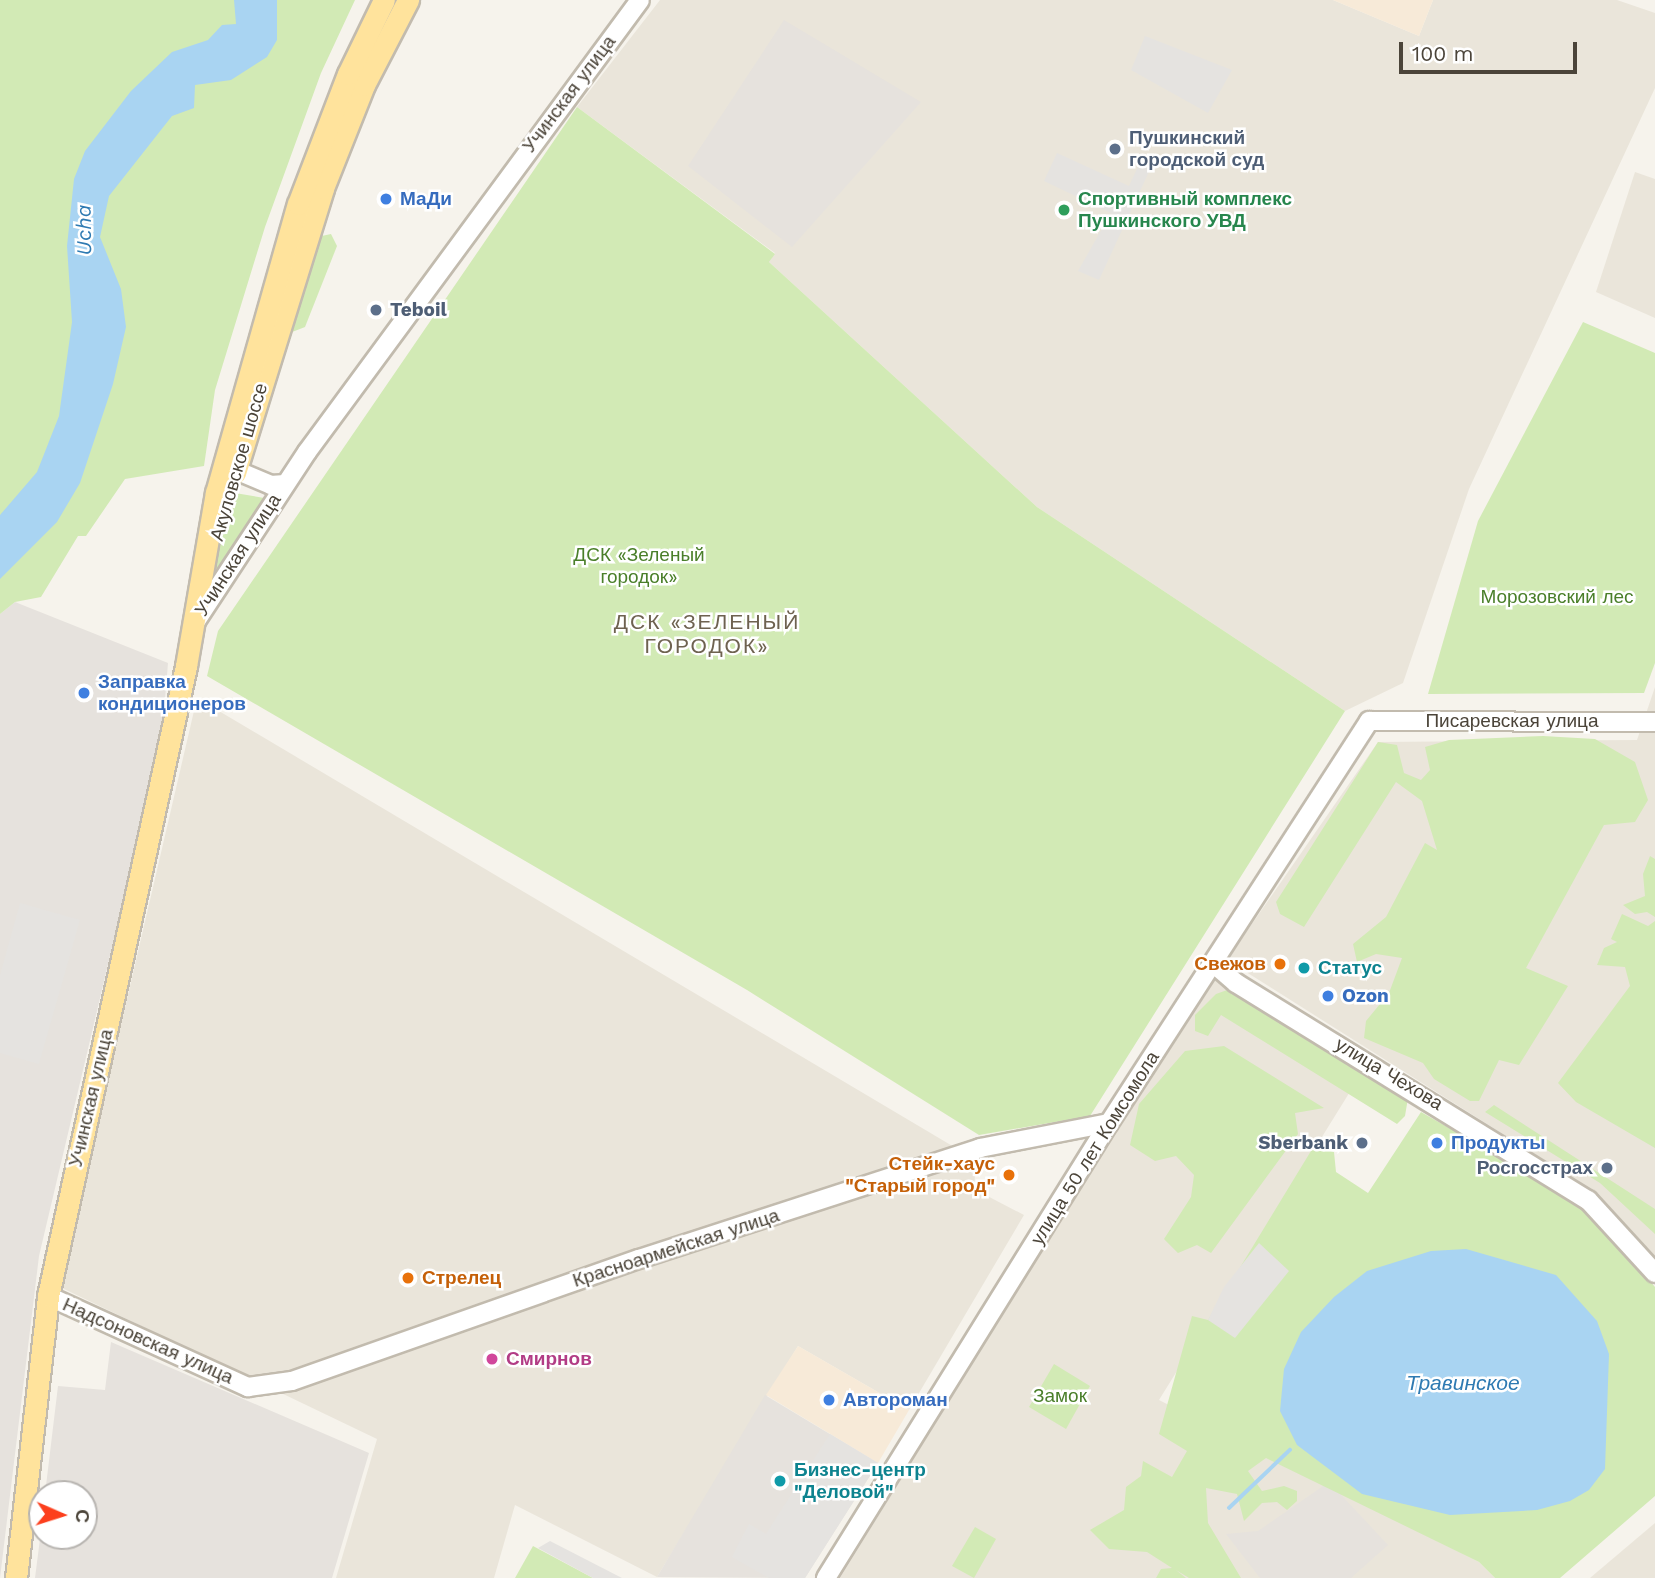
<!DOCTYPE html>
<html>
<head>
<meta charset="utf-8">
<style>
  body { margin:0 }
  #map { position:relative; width:1655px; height:1578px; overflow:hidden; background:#f6f3ec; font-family:"Work Sans",sans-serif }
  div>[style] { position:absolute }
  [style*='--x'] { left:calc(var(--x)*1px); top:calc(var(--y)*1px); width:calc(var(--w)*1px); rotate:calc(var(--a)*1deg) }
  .residential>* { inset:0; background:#eae5da }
  .commercial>* { inset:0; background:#f7ead8 }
  .industrial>* { inset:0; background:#e6e2dd }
  .green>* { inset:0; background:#d2eab5 }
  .parking>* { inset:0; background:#e5e3e0 }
  .water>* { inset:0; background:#a9d4f2 }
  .stream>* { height:3.5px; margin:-1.75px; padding:0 1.75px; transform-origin:1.75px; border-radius:1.75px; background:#a9d4f2 }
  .roads { filter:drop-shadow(2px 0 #c2bbae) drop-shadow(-2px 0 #c2bbae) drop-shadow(0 2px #c2bbae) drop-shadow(0 -2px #c2bbae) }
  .minor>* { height:18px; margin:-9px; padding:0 9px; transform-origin:9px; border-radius:9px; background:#fff }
  .major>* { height:21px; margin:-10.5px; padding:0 10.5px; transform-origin:10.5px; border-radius:10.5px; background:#ffe39c }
  .dots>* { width:19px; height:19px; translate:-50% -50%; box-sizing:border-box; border:4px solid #fff; border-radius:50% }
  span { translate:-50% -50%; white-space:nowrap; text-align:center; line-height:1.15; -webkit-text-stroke:5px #fff; paint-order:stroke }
  .street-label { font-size:19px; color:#4b4439 }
  .service-label { font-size:19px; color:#4e5e75; font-weight:700 }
  .left { translate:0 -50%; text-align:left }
  .right { translate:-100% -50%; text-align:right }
  .shop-label { font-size:19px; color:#366cbe; font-weight:700 }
  .leisure-label { font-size:19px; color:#27864d; font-weight:700 }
  .park-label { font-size:19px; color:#4a7f2a }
  .food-label { font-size:19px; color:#c56008; font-weight:700 }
  .culture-label { font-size:19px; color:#0d838f; font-weight:700 }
  .hotel-label { font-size:19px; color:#b23c85; font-weight:700 }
  .water-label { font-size:21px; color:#2e7ab2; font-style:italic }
  .neighbourhood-label { font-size:21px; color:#6e6250; letter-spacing:2px }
  .north { position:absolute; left:28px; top:1480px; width:70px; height:70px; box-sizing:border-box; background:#fff; border:2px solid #b7b4b0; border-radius:50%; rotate:93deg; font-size:19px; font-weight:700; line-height:28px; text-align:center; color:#4b4439 }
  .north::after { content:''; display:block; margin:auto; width:24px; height:32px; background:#fc3f1d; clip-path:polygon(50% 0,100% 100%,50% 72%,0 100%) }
  .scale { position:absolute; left:1399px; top:42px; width:178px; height:32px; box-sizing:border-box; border:4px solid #4b4439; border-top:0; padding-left:9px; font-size:21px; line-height:24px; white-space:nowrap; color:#4b4439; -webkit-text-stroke:5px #fff; paint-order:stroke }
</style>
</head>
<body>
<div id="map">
  <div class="residential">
    <i style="clip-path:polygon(660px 0,1333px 0,1419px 36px,1433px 0,1617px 0,1655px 13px,1655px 88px,1469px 489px,1403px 683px,1345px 711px,1037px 507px,769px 262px,775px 253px,577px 107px)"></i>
    <i style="clip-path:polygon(1635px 172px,1655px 179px,1655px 318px,1596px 292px)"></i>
    <i style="clip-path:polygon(1655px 687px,1655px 1258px,1592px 1190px,1227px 960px,1378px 742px,1637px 740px)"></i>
    <i style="clip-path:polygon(197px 698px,976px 1160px,974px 1189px,1024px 1215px,909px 1410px,798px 1346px,657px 1577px,515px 1505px,494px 1578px,336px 1578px,377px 1439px,60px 1287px)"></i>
    <i style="clip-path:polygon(1212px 975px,1356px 1082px,1159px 1400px,1479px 1562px,1495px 1578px,840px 1578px)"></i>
    <i style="clip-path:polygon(1655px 1523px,1655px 1578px,1590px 1578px)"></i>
  </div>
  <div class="commercial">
    <i style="clip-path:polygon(1333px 0,1433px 0,1419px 36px)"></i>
    <i style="clip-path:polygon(798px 1346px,909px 1410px,878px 1463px,766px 1395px)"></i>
  </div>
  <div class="industrial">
    <i style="clip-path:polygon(784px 20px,921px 102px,792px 247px,688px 166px)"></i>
    <i style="clip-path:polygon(15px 602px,168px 663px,162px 736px,39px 1256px,0 1578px,0 614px)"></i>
    <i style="clip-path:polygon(111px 1342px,369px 1453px,332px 1578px,35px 1578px,42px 1523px,42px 1536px,84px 1536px,84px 1494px,45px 1494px,58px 1386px,105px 1390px)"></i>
    <i style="clip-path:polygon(765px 1395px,878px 1463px,805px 1578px,657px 1577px)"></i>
    <i style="clip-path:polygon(1329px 1482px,1388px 1545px,1351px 1578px,1260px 1578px,1226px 1534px,1258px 1531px)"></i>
  </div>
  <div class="green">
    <i style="clip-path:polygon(0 0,355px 0,321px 73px,265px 227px,215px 390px,204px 466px,125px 479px,86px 536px,78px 536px,41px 597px,15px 602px,0 614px)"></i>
    <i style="clip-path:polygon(577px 107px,775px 254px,769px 262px,1037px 507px,1345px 711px,1090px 1116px,979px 1135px,747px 990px,207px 676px,218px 631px)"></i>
    <i style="clip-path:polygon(331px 234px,337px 246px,305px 327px,287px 334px,317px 237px)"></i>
    <i style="clip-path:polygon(1583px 322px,1655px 353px,1655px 663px,1644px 693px,1428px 694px,1478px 521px)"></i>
    <i style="clip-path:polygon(235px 493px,264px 498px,208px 588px)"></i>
    <i style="clip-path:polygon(1543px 736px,1595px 739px,1635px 762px,1648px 800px,1635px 822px,1604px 825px,1526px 968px,1568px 986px,1519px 1065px,1499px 1060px,1479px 1101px,1470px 1101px,1434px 1079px,1423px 1063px,1364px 1038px,1366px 1021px,1389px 993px,1402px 958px,1376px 954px,1357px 962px,1353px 944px,1386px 917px,1425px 843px,1437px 850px,1422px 801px,1396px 782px,1304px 927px,1280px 914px,1276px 902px,1378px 742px,1397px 745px,1404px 773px,1421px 780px,1430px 770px,1425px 747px,1449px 740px)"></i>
    <i style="clip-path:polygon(1650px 856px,1655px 859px,1655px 917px,1647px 912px,1635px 914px,1623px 905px,1645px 896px,1643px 874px)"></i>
    <i style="clip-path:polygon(1622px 914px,1648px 926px,1655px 921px,1655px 1148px,1576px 1102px,1558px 1083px,1630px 986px,1625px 967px,1597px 965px,1604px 948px,1617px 942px,1611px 939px)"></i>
    <i style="clip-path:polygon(1230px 989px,1408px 1098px,1405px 1116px,1397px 1124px,1221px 1015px,1208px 1036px,1195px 1031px,1195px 1015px,1216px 994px)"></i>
    <i style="clip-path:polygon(1224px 1046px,1324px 1108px,1295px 1113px,1298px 1134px,1211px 1253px,1197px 1245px,1178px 1253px,1164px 1239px,1191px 1197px,1194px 1175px,1176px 1156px,1155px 1161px,1130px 1145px,1139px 1104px,1185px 1051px)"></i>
    <i style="clip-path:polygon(1494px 1105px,1655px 1209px,1655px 1234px,1600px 1183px,1485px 1112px)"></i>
    <i style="clip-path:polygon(1421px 1112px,1586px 1206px,1655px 1287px,1655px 1496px,1560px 1578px,1495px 1578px,1479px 1562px,1266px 1458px,1248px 1471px,1262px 1491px,1284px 1486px,1297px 1491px,1297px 1501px,1287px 1510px,1277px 1502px,1262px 1503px,1244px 1521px,1237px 1494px,1206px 1488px,1208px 1523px,1241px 1578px,1189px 1578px,1176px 1570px,1186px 1578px,1156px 1578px,1161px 1569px,1172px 1568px,1147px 1552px,1109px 1549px,1090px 1530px,1124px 1510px,1126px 1487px,1141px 1476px,1143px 1461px,1172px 1477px,1187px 1451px,1159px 1434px,1192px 1316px,1208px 1320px,1314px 1146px,1334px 1152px,1336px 1172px,1368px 1193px)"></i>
    <i style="clip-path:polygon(1054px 1364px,1090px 1386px,1066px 1429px,1029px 1407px)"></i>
    <i style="clip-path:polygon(975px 1527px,996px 1539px,974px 1578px,952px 1566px)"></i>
    <i style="clip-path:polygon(533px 1546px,593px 1578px,515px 1578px)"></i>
  </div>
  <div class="parking">
    <i style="clip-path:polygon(1145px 36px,1232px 70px,1208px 113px,1131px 70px)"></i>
    <i style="clip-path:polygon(1057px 153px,1129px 186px,1142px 158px,1153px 163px,1099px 280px,1078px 271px,1111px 213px,1044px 181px)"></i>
    <i style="clip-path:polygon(20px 903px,80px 920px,39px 1064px,0 1053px,0 975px)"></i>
    <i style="clip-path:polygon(1259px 1243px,1289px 1271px,1235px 1338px,1208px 1320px,1224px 1287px)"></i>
    <i style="clip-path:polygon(830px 1434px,878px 1463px,805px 1578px,769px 1578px,732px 1557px,749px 1524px,766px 1534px)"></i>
    <i style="clip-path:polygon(550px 1541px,622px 1578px,593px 1578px,538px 1548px)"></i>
  </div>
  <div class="water">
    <i style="clip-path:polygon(234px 0,277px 0,277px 40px,267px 57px,231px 80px,195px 85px,194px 108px,172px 116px,109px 196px,100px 237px,121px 289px,126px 327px,113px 384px,80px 483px,57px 522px,0 579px,0 515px,37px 472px,59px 416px,72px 322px,67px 246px,74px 179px,85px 151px,131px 91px,172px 52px,208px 40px,222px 25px,236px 24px)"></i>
    <i style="clip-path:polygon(1466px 1249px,1556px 1275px,1597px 1321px,1609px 1354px,1605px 1469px,1589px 1490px,1570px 1501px,1537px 1510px,1450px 1515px,1362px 1494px,1297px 1445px,1280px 1411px,1284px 1369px,1301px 1332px,1334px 1297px,1367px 1271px,1431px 1251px)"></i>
  </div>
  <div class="stream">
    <i style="--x:1229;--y:1508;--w:84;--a:-43.6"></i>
  </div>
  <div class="roads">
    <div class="minor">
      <i style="--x:226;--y:466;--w:49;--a:22.9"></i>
      <i style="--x:271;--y:485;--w:14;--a:-4"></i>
      <i style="--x:196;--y:621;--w:202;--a:-56.7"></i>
      <i style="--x:307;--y:452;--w:561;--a:-53.62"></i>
      <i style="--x:1213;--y:963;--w:30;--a:41"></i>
      <i style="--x:1236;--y:983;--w:414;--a:31.7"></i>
      <i style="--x:1588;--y:1200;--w:99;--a:47.5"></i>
      <i style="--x:48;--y:1296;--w:220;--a:24.5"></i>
      <i style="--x:248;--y:1387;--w:44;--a:-7.8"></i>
      <i style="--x:292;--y:1381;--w:368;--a:-19.4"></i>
      <i style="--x:639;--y:1259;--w:359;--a:-18"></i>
      <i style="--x:980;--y:1148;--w:131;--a:-11"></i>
      <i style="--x:826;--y:1578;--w:536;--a:-58.12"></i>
      <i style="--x:1109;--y:1123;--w:479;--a:-57.1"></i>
      <i style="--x:1369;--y:721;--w:286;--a:0.2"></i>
    </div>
    <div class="major">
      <i style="--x:235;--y:473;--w:298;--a:-72.8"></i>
      <i style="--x:323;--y:188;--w:111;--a:-68.3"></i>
      <i style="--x:364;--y:85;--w:96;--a:-62.6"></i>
      <i style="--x:16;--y:1578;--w:284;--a:-83.5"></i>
      <i style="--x:48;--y:1296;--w:645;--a:-77.64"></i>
      <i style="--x:186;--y:666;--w:176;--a:-80.2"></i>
      <i style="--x:216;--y:493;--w:300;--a:-74.2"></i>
      <i style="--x:298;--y:204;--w:139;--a:-69"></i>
      <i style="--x:348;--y:74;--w:82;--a:-64.1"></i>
    </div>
  </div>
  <div class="dots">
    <i style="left:1115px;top:149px;background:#5c6f8a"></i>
    <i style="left:386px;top:199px;background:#3f7fe0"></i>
    <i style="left:1064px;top:210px;background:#2e9e5b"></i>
    <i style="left:376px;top:310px;background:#5c6f8a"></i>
    <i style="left:84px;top:693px;background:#3f7fe0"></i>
    <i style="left:1280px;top:964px;background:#e8710a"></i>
    <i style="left:1304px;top:968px;background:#0f9aa8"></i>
    <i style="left:1328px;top:996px;background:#3f7fe0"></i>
    <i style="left:1362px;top:1143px;background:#5c6f8a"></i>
    <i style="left:1437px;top:1143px;background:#3f7fe0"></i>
    <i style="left:1607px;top:1168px;background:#5c6f8a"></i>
    <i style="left:1009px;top:1175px;background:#e8710a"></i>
    <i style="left:408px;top:1278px;background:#e8710a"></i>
    <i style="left:492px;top:1359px;background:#d1479c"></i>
    <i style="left:829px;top:1400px;background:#3f7fe0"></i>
    <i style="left:780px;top:1481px;background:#0f9aa8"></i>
  </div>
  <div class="street-label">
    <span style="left:569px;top:94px;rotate:-53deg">Учинская улица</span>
    <span style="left:239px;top:462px;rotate:-74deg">Акуловское шоссе</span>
    <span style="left:238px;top:555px;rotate:-57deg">Учинская улица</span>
    <span style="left:1512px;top:721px">Писаревская улица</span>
    <span style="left:1389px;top:1074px;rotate:31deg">улица Чехова</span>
    <span style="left:91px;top:1098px;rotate:-77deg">Учинская улица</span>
    <span style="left:1095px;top:1148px;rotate:-58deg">улица 50 лет Комсомола</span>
    <span style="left:676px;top:1248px;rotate:-18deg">Красноармейская улица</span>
    <span style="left:148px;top:1341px;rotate:24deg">Надсоновская улица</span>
  </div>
  <div class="service-label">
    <span class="left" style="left:1129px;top:149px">Пушкинский<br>городской суд</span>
    <span class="left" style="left:390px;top:310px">Teboil</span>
    <span class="right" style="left:1348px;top:1143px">Sberbank</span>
    <span class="right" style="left:1593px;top:1168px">Росгосстрах</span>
  </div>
  <div class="shop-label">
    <span class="left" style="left:400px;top:199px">МаДи</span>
    <span class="left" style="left:98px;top:693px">Заправка<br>кондиционеров</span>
    <span class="left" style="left:1342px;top:996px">Ozon</span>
    <span class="left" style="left:1451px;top:1143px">Продукты</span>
    <span class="left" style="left:843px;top:1400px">Автороман</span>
  </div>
  <div class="leisure-label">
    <span class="left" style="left:1078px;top:210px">Спортивный комплекс<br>Пушкинского УВД</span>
  </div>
  <div class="park-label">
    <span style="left:639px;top:566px">ДСК «Зеленый<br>городок»</span>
    <span style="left:1557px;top:597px">Морозовский лес</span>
    <span style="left:1060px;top:1396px">Замок</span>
  </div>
  <div class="food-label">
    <span class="right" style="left:1266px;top:964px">Свежов</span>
    <span class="right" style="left:995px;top:1175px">Стейк-хаус<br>"Старый город"</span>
    <span class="left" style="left:422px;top:1278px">Стрелец</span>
  </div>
  <div class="culture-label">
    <span class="left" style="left:1318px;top:968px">Статус</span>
    <span class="left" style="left:794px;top:1481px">Бизнес-центр<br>"Деловой"</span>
  </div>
  <div class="hotel-label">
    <span class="left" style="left:506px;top:1359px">Смирнов</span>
  </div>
  <div class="water-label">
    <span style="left:84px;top:230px;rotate:-91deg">Ucha</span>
    <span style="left:1463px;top:1383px">Травинское</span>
  </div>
  <div class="neighbourhood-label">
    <span style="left:707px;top:634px">ДСК «ЗЕЛЕНЫЙ<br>ГОРОДОК»</span>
  </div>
  <div class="north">С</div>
  <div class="scale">100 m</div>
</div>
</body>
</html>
